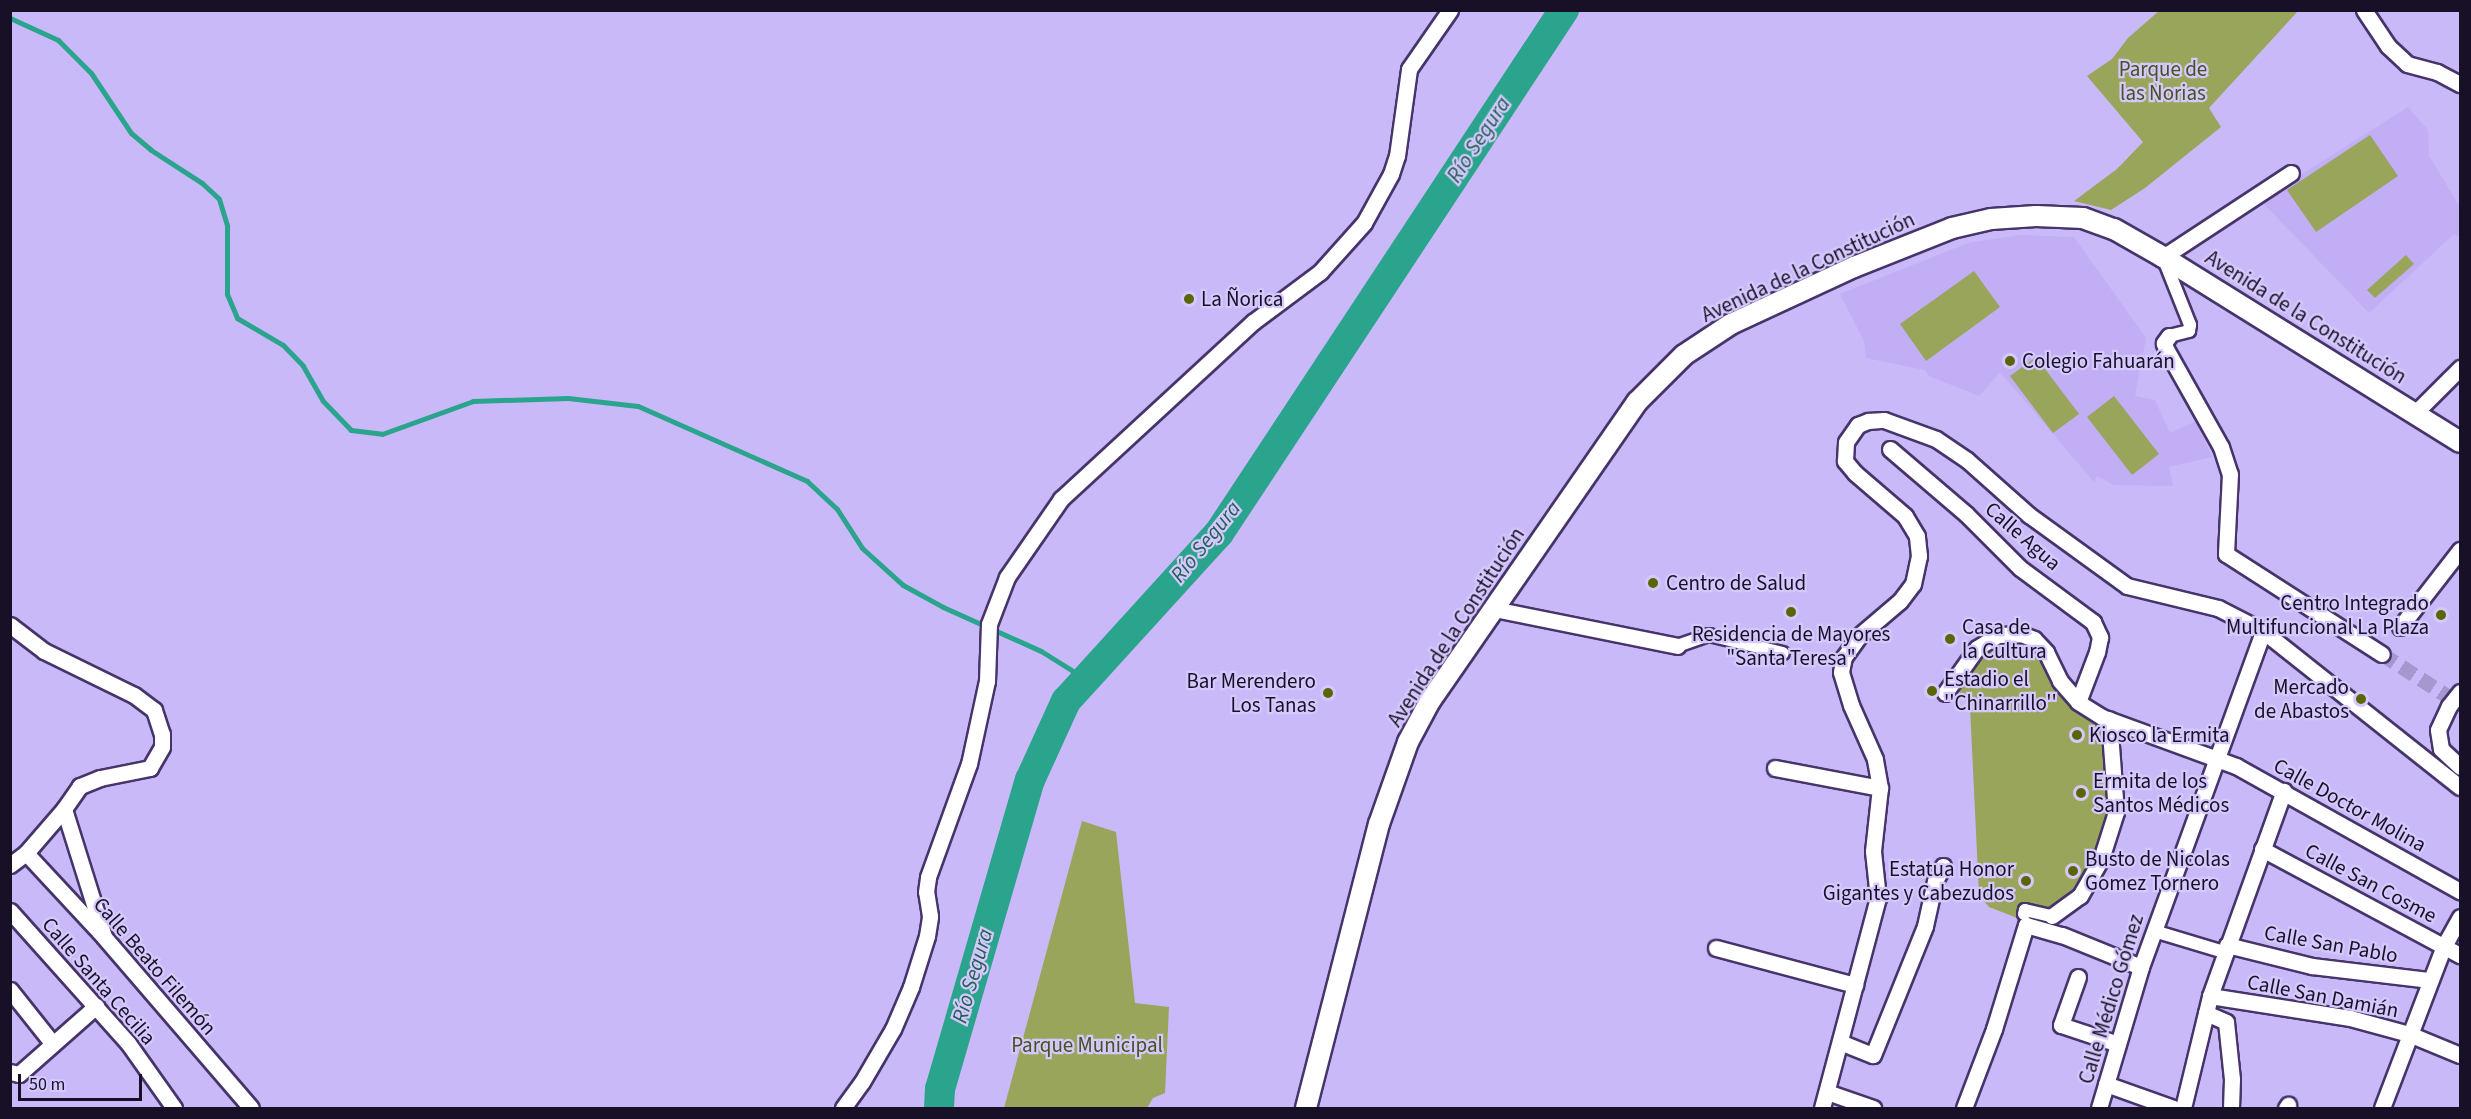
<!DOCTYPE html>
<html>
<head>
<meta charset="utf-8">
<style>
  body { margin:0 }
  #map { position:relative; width:2471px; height:1119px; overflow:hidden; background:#cab9f8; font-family:"Source Sans 3",sans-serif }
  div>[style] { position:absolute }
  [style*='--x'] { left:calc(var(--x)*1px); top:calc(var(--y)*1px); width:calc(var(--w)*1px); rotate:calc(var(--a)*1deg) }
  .built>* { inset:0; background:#c1aef4 }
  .green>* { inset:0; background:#99a55b }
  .stream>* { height:5px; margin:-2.5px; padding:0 2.5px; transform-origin:2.5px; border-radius:2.5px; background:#2ba48d }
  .river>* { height:30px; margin:-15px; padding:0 15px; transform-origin:15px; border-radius:15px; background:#2ba48d }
  .minor-tunnel>* { height:15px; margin-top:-7.5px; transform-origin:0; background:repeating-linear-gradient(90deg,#a697ce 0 15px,transparent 0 23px) }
  .roads { filter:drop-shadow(2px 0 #46346a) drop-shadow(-2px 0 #46346a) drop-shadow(0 2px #46346a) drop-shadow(0 -2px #46346a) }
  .pedestrian>* { height:12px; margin:-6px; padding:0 6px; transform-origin:6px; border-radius:6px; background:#fff }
  .minor>* { height:15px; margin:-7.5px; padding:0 7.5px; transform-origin:7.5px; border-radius:7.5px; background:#fff }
  .tertiary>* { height:20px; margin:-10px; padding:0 10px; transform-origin:10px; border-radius:10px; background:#fff }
  .dots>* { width:16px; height:16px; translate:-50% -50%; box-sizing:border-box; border:3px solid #d5c8fc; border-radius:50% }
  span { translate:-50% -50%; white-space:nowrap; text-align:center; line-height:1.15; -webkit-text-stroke:4.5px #d5c8fc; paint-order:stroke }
  .park-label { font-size:21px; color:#495023 }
  .street-label { font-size:21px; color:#181027 }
  .poi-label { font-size:21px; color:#181027 }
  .left { translate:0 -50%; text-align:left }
  .right { translate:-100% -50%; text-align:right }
  .water-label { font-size:22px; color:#236053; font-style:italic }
  .frame { position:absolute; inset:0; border:12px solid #181027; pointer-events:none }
  .scale { position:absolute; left:18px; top:1074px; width:124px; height:27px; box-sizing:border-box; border:3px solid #181027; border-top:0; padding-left:8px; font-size:18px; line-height:21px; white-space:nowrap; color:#181027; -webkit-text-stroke:4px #d5c8fc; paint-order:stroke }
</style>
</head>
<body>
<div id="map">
  <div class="built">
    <i style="clip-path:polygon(2408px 107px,2428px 130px,2429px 156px,2460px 207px,2460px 237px,2454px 234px,2369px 313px,2263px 203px,2291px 181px)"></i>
    <i style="clip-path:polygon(2021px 235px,2074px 237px,2146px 338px,2135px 396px,2155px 400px,2170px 433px,2196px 421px,2212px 457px,2169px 467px,2173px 486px,2114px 485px,2097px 476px,2094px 482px,2000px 372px,1979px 396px,1929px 376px,1925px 370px,1866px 358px,1864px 341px,1840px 294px,1968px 243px)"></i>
  </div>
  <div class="green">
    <i style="clip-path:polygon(2160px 10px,2298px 11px,2209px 108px,2221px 127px,2145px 188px,2111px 210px,2074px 201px,2117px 169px,2143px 142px,2087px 76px,2112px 59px,2128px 38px)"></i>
    <i style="clip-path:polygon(2370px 135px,2398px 176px,2316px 232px,2287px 190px)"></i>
    <i style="clip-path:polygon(2406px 255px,2414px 264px,2375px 298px,2367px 290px)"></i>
    <i style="clip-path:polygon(1974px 271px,2000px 307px,1926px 361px,1900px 324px)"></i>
    <i style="clip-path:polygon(2036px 357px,2079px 414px,2053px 433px,2010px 376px)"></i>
    <i style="clip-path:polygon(2114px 396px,2159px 454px,2132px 475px,2087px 417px)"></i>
    <i style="clip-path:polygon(1997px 640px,2027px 641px,2107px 727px,2109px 813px,2096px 855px,2077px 891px,2043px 928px,1989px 907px,1979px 895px,1970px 707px,1957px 689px,1989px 645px)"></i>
    <i style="clip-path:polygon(1082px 821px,1116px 832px,1135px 1003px,1169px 1007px,1165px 1093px,1153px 1098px,1147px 1108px,1004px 1108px)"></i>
  </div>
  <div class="stream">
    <i style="--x:10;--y:18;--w:53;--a:24.6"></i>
    <i style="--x:58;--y:40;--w:47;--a:45"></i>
    <i style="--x:91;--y:73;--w:72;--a:56.3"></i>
    <i style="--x:131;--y:133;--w:26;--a:40"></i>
    <i style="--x:151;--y:150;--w:61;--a:32.9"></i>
    <i style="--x:202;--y:183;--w:23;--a:43"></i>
    <i style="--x:219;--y:199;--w:28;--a:73"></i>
    <i style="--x:227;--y:226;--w:68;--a:90"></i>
    <i style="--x:227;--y:294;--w:26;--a:67"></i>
    <i style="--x:237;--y:318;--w:53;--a:30.4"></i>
    <i style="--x:283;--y:345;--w:29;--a:46"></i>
    <i style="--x:303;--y:366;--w:40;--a:60.3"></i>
    <i style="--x:323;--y:401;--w:40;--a:46"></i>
    <i style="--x:351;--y:430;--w:31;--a:7"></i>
    <i style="--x:382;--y:434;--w:97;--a:-19.9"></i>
    <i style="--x:473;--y:401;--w:95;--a:-1.8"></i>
    <i style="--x:568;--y:398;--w:70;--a:6.5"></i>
    <i style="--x:638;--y:406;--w:185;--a:23.9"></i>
    <i style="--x:807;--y:481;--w:41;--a:43"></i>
    <i style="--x:837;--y:509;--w:46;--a:57.3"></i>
    <i style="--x:862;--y:548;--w:55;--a:42.1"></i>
    <i style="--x:903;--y:585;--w:46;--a:28.8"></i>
    <i style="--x:943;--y:607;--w:107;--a:24.2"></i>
    <i style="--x:1041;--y:651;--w:53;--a:31.9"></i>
  </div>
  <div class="river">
    <i style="--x:939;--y:1108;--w:19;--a:-87"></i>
    <i style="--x:940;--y:1089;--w:322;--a:-73.8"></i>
    <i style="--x:1030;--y:780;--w:87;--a:-65.5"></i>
    <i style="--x:1066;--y:701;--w:227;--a:-47.7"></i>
    <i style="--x:1219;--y:533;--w:627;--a:-56.59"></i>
  </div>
  <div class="minor-tunnel">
    <i style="--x:2382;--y:654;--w:85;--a:32.6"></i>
  </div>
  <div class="roads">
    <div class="pedestrian">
      <i style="--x:2163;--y:257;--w:73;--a:68.3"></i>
      <i style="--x:2190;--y:325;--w:6;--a:99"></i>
      <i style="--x:2189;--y:331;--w:21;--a:166"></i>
      <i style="--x:1677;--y:646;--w:34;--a:-19"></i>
      <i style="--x:1709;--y:635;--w:76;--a:13.7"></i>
      <i style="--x:2024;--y:914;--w:4;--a:-76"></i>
      <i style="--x:2025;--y:910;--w:28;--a:13"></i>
      <i style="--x:2154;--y:931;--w:73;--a:16.7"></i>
    </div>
    <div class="minor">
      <i style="--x:2364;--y:10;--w:43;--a:56.3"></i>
      <i style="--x:2388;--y:46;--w:26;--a:43"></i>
      <i style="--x:2407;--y:64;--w:31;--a:15"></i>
      <i style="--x:2437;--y:72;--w:26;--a:28"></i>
      <i style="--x:2163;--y:257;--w:153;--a:-33.3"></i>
      <i style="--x:2169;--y:336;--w:9;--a:126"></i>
      <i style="--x:2164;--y:343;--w:6;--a:72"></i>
      <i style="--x:2166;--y:349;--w:112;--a:60.7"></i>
      <i style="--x:2221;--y:447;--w:28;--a:72"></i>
      <i style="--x:2230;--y:474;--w:80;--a:92.9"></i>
      <i style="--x:2226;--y:554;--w:185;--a:32.7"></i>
      <i style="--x:2415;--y:413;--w:64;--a:-45"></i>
      <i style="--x:1890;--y:449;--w:100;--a:40.5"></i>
      <i style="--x:1966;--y:514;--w:76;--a:45"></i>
      <i style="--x:2020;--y:568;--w:91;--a:36.5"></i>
      <i style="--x:2093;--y:622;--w:17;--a:65"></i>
      <i style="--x:2100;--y:637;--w:15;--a:101"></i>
      <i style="--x:2097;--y:652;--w:53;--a:110.8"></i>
      <i style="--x:1494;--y:609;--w:187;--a:11.4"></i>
      <i style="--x:10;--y:625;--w:43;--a:37.4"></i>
      <i style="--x:44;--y:651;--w:100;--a:26.1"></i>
      <i style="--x:134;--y:695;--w:25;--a:37"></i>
      <i style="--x:154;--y:710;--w:25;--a:72"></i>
      <i style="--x:162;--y:734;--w:13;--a:90"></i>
      <i style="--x:162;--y:747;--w:24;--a:120"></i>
      <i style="--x:150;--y:768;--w:51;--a:168.7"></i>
      <i style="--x:100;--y:778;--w:22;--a:158"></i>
      <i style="--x:80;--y:786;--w:28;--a:125"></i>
      <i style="--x:64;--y:809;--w:134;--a:72.6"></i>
      <i style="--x:2400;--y:627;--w:98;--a:-52.1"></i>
      <i style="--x:2460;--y:692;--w:18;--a:128"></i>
      <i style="--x:2449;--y:706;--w:26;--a:115"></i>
      <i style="--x:2438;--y:730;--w:19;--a:81"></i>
      <i style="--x:2441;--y:749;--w:26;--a:43"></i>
      <i style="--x:1945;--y:693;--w:55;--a:-54.6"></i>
      <i style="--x:1977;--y:648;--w:25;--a:-32"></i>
      <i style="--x:1998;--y:635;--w:23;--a:-2"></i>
      <i style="--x:2021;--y:634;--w:14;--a:21"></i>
      <i style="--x:2034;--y:639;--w:18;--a:47"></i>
      <i style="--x:2046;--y:652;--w:32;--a:64"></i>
      <i style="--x:2060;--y:681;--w:28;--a:49"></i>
      <i style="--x:2078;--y:702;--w:28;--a:32"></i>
      <i style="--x:2102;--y:717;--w:143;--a:20.1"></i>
      <i style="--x:2236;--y:766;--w:257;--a:29.2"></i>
      <i style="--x:1775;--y:768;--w:107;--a:10.8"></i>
      <i style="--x:2262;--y:849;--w:225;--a:28.2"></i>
      <i style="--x:26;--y:853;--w:115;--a:47.1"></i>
      <i style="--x:104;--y:937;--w:225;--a:49.3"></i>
      <i style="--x:10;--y:865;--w:20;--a:-37"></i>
      <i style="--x:26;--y:853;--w:58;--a:-49.2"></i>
      <i style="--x:10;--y:911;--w:177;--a:48.2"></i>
      <i style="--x:128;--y:1043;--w:80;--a:54.7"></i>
      <i style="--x:2052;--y:916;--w:34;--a:-36"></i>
      <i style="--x:2080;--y:896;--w:43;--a:-60.4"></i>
      <i style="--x:2101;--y:859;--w:49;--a:-72.3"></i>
      <i style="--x:2116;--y:812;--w:93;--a:-94.3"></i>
      <i style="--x:2227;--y:945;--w:88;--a:13.9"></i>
      <i style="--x:2312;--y:966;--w:119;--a:6.8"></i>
      <i style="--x:1716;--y:948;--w:144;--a:14.9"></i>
      <i style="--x:2078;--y:977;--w:51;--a:109.5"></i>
      <i style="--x:2061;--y:1025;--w:60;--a:18.4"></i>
      <i style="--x:10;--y:990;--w:69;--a:51.5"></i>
      <i style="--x:2210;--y:996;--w:142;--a:8.9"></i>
      <i style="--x:2350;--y:1018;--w:61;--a:15.2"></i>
      <i style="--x:2409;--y:1034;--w:55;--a:22.4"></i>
      <i style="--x:2206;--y:1013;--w:22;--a:24"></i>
      <i style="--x:2226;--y:1022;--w:57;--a:84"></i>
      <i style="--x:2232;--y:1079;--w:29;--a:92"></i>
      <i style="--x:1840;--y:1042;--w:35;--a:22"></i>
      <i style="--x:1873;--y:1055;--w:139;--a:-68"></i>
      <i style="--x:1925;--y:926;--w:46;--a:-77.5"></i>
      <i style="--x:1935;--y:881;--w:17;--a:-62"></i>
      <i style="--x:10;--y:1072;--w:9;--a:13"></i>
      <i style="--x:19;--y:1074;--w:103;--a:-41.4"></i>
      <i style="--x:2106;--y:1084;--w:71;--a:19.7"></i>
      <i style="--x:1827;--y:1092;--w:49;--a:19.2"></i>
      <i style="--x:843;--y:1108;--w:32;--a:-54"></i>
      <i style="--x:862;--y:1082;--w:61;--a:-59.7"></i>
      <i style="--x:893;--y:1029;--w:46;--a:-66.8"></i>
      <i style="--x:911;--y:987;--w:53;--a:-72.6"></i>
      <i style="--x:927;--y:936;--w:20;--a:-81"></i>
      <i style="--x:930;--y:916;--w:24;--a:-99"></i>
      <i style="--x:926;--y:892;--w:15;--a:-82"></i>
      <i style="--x:928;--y:877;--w:120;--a:-70.1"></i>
      <i style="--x:969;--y:764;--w:85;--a:-77.8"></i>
      <i style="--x:987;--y:681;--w:57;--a:-88"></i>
      <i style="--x:989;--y:624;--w:50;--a:-69"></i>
      <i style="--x:1007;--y:577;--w:95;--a:-55.3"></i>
      <i style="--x:1061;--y:499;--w:261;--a:-42.7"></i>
      <i style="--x:1253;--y:322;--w:84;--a:-36.7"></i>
      <i style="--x:1320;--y:272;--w:66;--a:-48.1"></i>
      <i style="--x:1364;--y:223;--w:56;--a:-61.1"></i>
      <i style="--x:1391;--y:174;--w:19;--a:-72"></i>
      <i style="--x:1397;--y:156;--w:88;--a:-82.1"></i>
      <i style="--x:1409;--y:69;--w:72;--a:-55.2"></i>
      <i style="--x:1822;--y:1108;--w:217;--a:-75.1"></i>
      <i style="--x:1878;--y:898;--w:47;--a:-96.1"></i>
      <i style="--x:1873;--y:851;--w:63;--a:-83.7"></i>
      <i style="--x:1880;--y:788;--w:29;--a:-100"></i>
      <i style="--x:1875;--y:759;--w:59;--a:-114"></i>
      <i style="--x:1851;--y:705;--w:34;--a:-107"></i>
      <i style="--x:1841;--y:672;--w:15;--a:-79"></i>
      <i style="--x:1844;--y:657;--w:27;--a:-54"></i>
      <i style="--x:1860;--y:635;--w:52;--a:-40.4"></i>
      <i style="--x:1900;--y:601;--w:21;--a:-53"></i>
      <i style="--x:1913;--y:584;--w:29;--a:-78"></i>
      <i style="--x:1919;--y:556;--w:20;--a:-96"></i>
      <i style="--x:1917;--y:536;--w:23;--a:-121"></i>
      <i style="--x:1905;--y:516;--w:66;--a:-139.3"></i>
      <i style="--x:1855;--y:473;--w:16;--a:-130"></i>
      <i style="--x:1845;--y:461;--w:19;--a:-87"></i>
      <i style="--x:1846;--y:442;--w:21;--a:-55"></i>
      <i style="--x:1858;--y:425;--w:11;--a:-22"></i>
      <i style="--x:1868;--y:421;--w:16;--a:-4"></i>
      <i style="--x:1884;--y:420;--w:55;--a:20.1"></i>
      <i style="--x:1936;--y:439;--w:37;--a:34"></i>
      <i style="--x:1967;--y:460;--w:83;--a:41.6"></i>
      <i style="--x:2029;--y:515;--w:121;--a:35.9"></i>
      <i style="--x:2127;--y:586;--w:94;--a:13.6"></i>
      <i style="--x:2218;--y:608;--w:51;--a:27.1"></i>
      <i style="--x:2263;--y:631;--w:251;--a:38.4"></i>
      <i style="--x:1964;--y:1108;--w:85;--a:-69.2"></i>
      <i style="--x:1994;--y:1029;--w:109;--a:-72.9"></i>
      <i style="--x:2026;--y:925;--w:37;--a:16"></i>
      <i style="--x:2062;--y:935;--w:85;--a:22.1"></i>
      <i style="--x:2099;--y:1108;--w:147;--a:-73.4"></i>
      <i style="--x:2141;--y:967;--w:357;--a:-70"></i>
      <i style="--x:2183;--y:1108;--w:115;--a:-76.4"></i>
      <i style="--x:2210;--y:996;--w:218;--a:-70.2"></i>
      <i style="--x:2286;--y:1108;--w:4;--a:-56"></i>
      <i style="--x:2382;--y:1108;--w:173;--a:-69.1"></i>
      <i style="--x:2444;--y:946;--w:33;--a:-61"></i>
    </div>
    <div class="tertiary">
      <i style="--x:1306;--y:1108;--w:293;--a:-75.6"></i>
      <i style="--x:1379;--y:824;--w:87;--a:-70.5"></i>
      <i style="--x:1408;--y:742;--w:47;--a:-61.8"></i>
      <i style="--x:1430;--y:701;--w:364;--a:-55.3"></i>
      <i style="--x:1637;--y:402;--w:66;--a:-45"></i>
      <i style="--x:1684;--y:355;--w:56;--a:-33.4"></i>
      <i style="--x:1731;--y:324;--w:136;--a:-24.9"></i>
      <i style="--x:1854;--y:267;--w:105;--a:-21.7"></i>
      <i style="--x:1952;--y:228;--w:40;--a:-13"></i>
      <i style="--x:1991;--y:219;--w:45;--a:-3.8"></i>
      <i style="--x:2036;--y:216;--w:47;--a:2.4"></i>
      <i style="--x:2083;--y:218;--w:33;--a:20"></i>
      <i style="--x:2114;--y:229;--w:56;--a:29.7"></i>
      <i style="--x:2163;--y:257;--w:350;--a:31.9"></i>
    </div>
  </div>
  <div class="dots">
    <i style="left:1189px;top:299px;background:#5a6506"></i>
    <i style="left:2010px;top:361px;background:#5a6506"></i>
    <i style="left:1653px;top:583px;background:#5a6506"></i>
    <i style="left:1791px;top:612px;background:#5a6506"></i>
    <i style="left:2441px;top:615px;background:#5a6506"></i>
    <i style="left:1950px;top:639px;background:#5a6506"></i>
    <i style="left:1932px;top:691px;background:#5a6506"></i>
    <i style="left:1328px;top:693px;background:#5a6506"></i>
    <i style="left:2361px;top:699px;background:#5a6506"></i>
    <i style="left:2077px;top:735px;background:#5a6506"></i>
    <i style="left:2081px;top:793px;background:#5a6506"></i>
    <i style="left:2073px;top:871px;background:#5a6506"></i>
    <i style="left:2026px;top:881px;background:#5a6506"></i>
  </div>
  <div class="park-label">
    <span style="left:2163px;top:81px">Parque de<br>las Norias</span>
    <span style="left:1087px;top:1045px">Parque Municipal</span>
  </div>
  <div class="street-label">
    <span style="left:1808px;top:267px;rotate:-25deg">Avenida de la Constitución</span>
    <span style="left:2306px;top:317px;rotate:32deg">Avenida de la Constitución</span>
    <span style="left:2023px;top:536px;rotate:41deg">Calle Agua</span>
    <span style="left:1456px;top:627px;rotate:-57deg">Avenida de la Constitución</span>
    <span style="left:2350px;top:805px;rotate:29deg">Calle Doctor Molina</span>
    <span style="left:2371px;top:883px;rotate:28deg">Calle San Cosme</span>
    <span style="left:2331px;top:944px;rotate:10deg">Calle San Pablo</span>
    <span style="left:155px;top:966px;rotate:49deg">Calle Beato Filemón</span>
    <span style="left:99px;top:981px;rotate:49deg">Calle Santa Cecilia</span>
    <span style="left:2323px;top:996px;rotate:11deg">Calle San Damián</span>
    <span style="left:2111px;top:999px;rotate:-73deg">Calle Médico Gómez</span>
  </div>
  <div class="poi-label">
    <span class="left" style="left:1201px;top:299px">La Ñorica</span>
    <span class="left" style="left:2022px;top:361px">Colegio Fahuarán</span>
    <span class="left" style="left:1666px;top:583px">Centro de Salud</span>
    <span class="right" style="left:2429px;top:615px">Centro Integrado<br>Multifuncional La Plaza</span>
    <span class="left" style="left:1962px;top:639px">Casa de<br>la Cultura</span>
    <span style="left:1791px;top:646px">Residencia de Mayores<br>"Santa Teresa"</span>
    <span class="left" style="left:1944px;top:691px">Estadio el<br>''Chinarrillo''</span>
    <span class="right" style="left:1316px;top:693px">Bar Merendero<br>Los Tanas</span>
    <span class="right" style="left:2349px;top:699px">Mercado<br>de Abastos</span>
    <span class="left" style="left:2089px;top:735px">Kiosco la Ermita</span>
    <span class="left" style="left:2093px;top:793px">Ermita de los<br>Santos Médicos</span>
    <span class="left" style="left:2085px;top:871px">Busto de Nicolas<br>Gomez Tornero</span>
    <span class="right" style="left:2014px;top:881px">Estatua Honor<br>Gigantes y Cabezudos</span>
  </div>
  <div class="water-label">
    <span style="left:1479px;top:140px;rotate:-57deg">Río Segura</span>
    <span style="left:1206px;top:542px;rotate:-51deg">Río Segura</span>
    <span style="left:973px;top:976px;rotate:-74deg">Río Segura</span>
  </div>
  <div class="frame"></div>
  <div class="scale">50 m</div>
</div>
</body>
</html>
